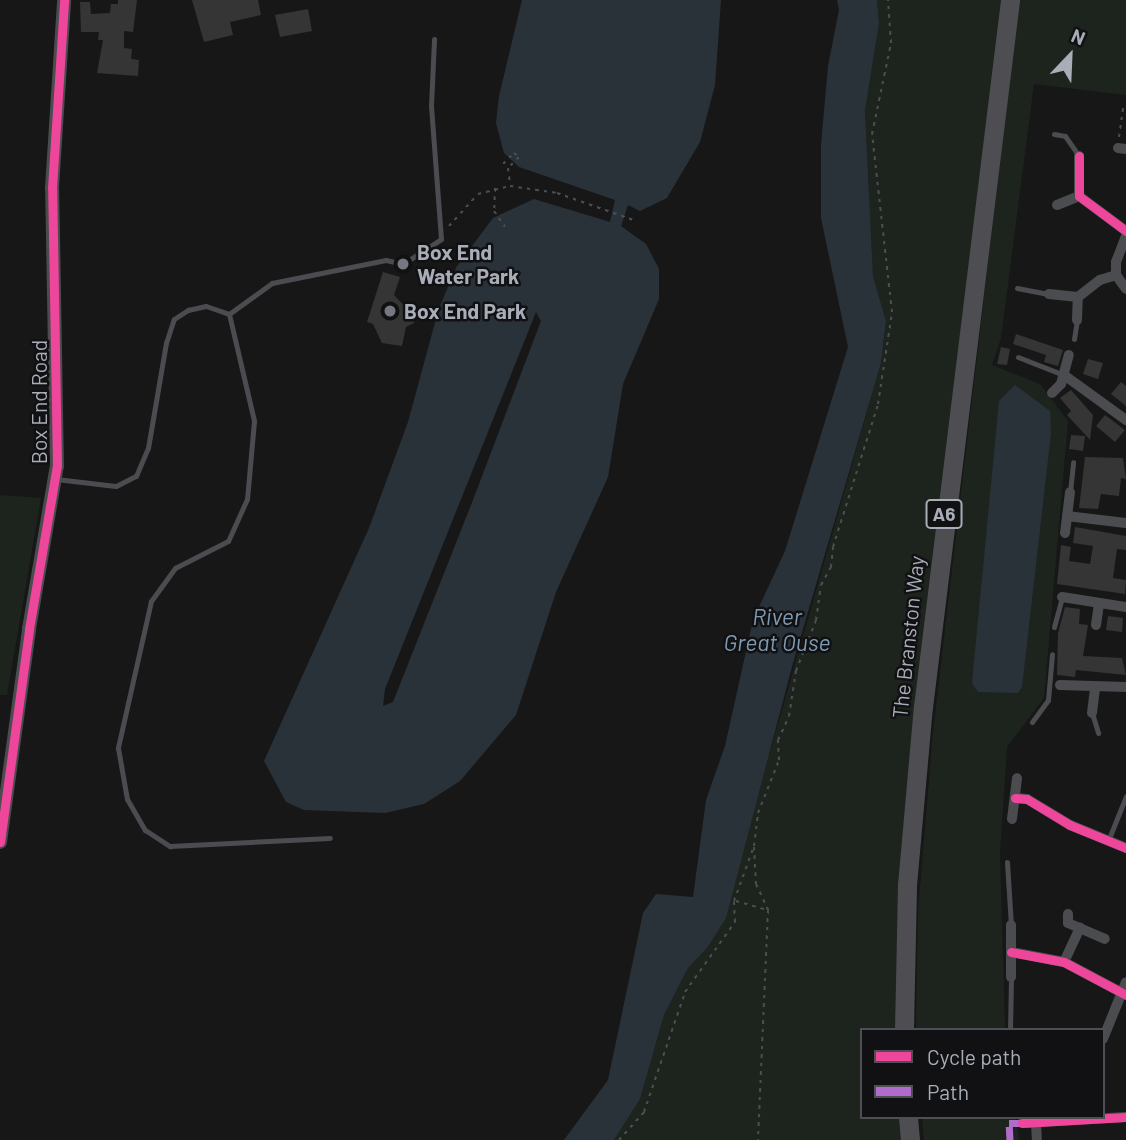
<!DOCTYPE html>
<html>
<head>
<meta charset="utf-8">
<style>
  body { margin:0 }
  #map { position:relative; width:1126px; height:1140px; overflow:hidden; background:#171717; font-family:Barlow,sans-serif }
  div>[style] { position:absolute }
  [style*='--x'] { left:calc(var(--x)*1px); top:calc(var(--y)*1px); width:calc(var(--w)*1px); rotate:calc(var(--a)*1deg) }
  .green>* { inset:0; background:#1d241e }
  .water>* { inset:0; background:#2a3239 }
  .building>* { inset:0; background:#353536 }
  .path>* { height:2px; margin-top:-1px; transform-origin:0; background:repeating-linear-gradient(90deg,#4d4e52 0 3.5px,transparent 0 8.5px) }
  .service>* { height:5px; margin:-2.5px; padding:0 2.5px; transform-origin:2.5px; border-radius:2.5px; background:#4b4c50 }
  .minor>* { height:10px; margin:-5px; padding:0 5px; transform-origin:5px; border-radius:5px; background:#4b4c50 }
  .tertiary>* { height:14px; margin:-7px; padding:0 7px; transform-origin:7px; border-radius:7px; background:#4b4c50 }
  .trunk>* { height:19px; margin:-9.5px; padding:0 9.5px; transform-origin:9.5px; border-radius:9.5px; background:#4e4e52 }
  .quiet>* { height:7px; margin-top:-3.5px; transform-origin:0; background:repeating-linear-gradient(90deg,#b06ccc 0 14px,transparent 0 21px) }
  .cycleway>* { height:9px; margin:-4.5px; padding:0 4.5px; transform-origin:4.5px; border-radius:4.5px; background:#ed469a }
  .dots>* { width:19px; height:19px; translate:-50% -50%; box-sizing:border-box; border:4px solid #111113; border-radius:50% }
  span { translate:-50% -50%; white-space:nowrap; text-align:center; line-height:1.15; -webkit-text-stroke:5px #111113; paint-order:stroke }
  .shield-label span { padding:2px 5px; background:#111113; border:2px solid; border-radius:5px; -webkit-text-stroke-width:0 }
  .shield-label { font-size:19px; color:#a8adb8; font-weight:700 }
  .poi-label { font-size:21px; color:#a8adb8; font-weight:700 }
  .left { translate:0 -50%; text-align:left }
  .street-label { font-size:21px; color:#a8adb8 }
  .water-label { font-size:23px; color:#7f9bb3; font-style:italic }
  .legend { position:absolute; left:860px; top:1028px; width:245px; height:91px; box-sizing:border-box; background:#111113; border:2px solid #4d4f55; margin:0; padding:9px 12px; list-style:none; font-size:21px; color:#a8adb8 }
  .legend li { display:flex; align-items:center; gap:14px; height:35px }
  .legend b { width:35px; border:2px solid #4d4f55 }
  .north { position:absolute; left:1035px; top:21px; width:70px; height:70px; -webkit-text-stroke:5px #111113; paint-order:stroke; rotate:23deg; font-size:19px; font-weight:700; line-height:28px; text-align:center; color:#a8adb8 }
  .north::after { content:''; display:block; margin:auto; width:24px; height:32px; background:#a8adb8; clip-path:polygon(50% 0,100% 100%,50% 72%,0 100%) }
</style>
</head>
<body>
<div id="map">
  <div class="green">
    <i style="clip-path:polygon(877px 0,1004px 0,944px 466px,899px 1030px,862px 1030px,862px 1117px,903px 1117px,905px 1140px,614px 1140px,640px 1099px,664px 1015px,688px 968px,707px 948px,752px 815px,881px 363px,886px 321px,873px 276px,865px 111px,879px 23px)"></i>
    <i style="clip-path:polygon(1019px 0,1126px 0,1126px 95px,1034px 84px,1001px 338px,992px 365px,1040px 384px,1068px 421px,1044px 698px,1007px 747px,1000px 853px,1005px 1030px,916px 1030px,918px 911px,933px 732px)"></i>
    <i style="clip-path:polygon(0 495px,41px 498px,7px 695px,0 695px)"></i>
    <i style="clip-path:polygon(922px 1117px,1016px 1117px,1019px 1140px,924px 1140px)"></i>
  </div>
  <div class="water">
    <i style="clip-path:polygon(evenodd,522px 0,721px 0,715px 85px,700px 142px,667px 198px,640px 211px,628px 205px,621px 226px,646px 244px,659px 269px,659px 299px,623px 384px,608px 477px,556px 592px,516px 715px,460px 781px,424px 804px,385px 813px,304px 810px,286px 802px,264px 761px,369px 528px,408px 422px,439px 308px,457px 266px,493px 218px,534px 199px,610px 222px,615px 200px,519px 167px,504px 153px,496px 123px,499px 96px,522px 0,536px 312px,541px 321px,473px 500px,393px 702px,383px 706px,385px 689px,536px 312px)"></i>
    <i style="clip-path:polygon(837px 0,877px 0,879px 23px,865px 111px,873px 276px,886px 321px,881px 363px,793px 663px,726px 918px,707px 948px,688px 968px,664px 1015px,640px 1099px,614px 1140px,564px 1140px,608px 1080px,643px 913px,656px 894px,693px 897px,706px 800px,725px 746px,753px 620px,785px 551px,848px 347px,821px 218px,821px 145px,828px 66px,839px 10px)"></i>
    <i style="clip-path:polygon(1015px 385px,1050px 411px,1051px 433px,1022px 687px,1018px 693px,978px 692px,972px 683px,999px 401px)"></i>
  </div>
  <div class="building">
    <i style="clip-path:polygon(118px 0,137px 0,133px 32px,124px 31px,124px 48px,132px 49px,131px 59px,139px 60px,138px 76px,97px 73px,103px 40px,98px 40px,99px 32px,81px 32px,80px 2px,90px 2px,91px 14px,110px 13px,111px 4px,118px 4px)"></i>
    <i style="clip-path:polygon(192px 0,258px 0,261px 15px,230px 22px,233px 35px,204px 42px)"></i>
    <i style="clip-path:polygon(308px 9px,312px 31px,280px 37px,275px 15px)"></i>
    <i style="clip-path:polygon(383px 272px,400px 277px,394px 295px,413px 315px,414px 323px,406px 327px,402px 346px,382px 343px,373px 324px,367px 322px)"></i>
    <i style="clip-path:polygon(1016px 334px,1063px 350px,1058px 366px,1044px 362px,1046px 355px,1013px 344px)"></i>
    <i style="clip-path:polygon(1001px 347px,1010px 349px,1007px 365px,997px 364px)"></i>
    <i style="clip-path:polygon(1088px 359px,1103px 363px,1098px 379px,1083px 374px)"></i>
    <i style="clip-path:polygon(1121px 382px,1126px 386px,1126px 406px,1111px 394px)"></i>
    <i style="clip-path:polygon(1071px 390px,1093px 415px,1090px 440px,1067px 415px,1071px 411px,1060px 398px)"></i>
    <i style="clip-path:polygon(1105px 415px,1125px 430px,1115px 442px,1096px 426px)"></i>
    <i style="clip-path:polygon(1071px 435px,1085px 436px,1083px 451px,1069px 449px)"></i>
    <i style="clip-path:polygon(1085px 457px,1123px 458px,1126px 479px,1121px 478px,1119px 496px,1101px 494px,1098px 509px,1079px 508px)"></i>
    <i style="clip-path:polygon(1075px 527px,1126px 536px,1126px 550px,1117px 549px,1113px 578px,1126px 580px,1125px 594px,1057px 584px,1061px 545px,1071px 547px,1069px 561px,1090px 564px,1093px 546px,1073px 543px)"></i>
    <i style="clip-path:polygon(1065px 607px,1080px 609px,1079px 624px,1088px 625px,1083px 656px,1122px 658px,1126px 675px,1076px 670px,1075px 677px,1057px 675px,1058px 633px)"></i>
    <i style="clip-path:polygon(1108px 616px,1123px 618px,1122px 632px,1106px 630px)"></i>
  </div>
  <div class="path">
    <i style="--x:1119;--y:137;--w:30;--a:-82"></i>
    <i style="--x:503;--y:164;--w:16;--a:-45"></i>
    <i style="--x:514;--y:153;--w:6;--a:39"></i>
    <i style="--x:519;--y:157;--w:16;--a:135"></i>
    <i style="--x:508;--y:168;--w:17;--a:83"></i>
    <i style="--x:495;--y:188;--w:23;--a:92"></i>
    <i style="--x:494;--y:211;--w:19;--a:55"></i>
    <i style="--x:449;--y:226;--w:43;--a:-47.8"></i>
    <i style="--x:478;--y:194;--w:33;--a:-14"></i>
    <i style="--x:510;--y:186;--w:48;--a:8.5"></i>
    <i style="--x:557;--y:193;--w:84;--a:19.5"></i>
    <i style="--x:754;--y:847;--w:37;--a:87"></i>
    <i style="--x:756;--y:884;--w:29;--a:65"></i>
    <i style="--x:768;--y:910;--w:230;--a:92.5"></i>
    <i style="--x:736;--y:901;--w:32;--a:16"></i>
    <i style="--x:619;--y:1140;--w:38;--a:-48"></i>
    <i style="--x:644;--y:1112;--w:127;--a:-71.1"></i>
    <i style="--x:685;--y:992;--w:86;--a:-54.5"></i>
    <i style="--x:735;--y:922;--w:21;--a:-93"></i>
    <i style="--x:734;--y:901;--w:59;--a:-70"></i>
    <i style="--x:754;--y:846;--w:33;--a:-83"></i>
    <i style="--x:758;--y:813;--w:57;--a:-68.4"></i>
    <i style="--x:779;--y:760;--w:20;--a:-93"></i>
    <i style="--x:778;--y:740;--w:26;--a:-65"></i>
    <i style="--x:789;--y:716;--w:46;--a:-81.2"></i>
    <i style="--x:796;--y:671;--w:55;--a:-68.6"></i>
    <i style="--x:816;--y:620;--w:35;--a:-82"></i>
    <i style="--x:821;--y:585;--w:21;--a:-61"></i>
    <i style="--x:831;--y:567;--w:20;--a:-84"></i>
    <i style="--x:833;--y:547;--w:150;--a:-72.5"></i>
    <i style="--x:878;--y:404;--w:93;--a:-81.3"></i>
    <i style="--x:892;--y:312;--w:179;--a:-96.4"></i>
    <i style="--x:872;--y:134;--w:93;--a:-78.2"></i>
    <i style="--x:891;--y:43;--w:43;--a:-94"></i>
  </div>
  <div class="service">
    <i style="--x:1054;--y:134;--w:11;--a:10"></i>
    <i style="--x:1065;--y:136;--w:24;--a:55"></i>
    <i style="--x:1017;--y:288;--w:33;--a:11"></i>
    <i style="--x:229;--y:314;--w:110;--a:76.8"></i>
    <i style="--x:254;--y:421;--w:78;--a:95.1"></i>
    <i style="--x:247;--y:499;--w:46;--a:114.3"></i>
    <i style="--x:228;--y:541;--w:59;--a:153"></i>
    <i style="--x:175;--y:568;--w:41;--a:126"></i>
    <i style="--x:151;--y:601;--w:151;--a:102.7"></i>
    <i style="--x:118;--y:748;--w:52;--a:80"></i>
    <i style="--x:127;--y:799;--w:36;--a:60"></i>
    <i style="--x:145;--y:830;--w:30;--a:33"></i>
    <i style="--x:170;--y:846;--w:160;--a:-2.9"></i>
    <i style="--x:1074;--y:339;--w:19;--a:-81"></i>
    <i style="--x:1018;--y:357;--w:49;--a:21.4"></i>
    <i style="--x:56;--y:479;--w:60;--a:6.7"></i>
    <i style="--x:116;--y:486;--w:22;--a:-27"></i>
    <i style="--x:136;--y:476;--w:30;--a:-67"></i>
    <i style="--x:148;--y:448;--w:107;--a:-80.3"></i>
    <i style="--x:166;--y:343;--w:25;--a:-72"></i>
    <i style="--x:174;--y:319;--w:17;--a:-33"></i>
    <i style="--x:188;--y:310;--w:18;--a:-13"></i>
    <i style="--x:206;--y:306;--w:24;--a:19"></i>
    <i style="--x:229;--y:314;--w:53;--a:-35.8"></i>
    <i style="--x:272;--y:283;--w:116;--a:-11.4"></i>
    <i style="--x:386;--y:260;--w:17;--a:13"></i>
    <i style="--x:403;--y:264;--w:45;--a:-33.3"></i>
    <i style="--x:441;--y:239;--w:133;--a:-94.3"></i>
    <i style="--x:431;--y:106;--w:67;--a:-87.4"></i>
    <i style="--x:1070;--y:492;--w:30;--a:-84"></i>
    <i style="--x:1054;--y:627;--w:30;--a:-75"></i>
    <i style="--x:1092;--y:713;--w:21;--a:73"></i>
    <i style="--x:1032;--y:722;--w:27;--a:-54"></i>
    <i style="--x:1048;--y:700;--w:46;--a:-85"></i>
    <i style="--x:1108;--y:841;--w:48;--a:-68.2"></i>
    <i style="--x:1007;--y:862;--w:63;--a:86.4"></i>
    <i style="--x:1010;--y:1030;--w:53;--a:-88.9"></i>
  </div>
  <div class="minor">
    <i style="--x:1118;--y:148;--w:8;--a:7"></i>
    <i style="--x:1079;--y:156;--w:40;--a:90"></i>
    <i style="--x:1079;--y:196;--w:59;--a:36.7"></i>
    <i style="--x:1057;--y:205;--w:24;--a:-22"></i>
    <i style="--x:1126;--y:236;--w:28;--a:111"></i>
    <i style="--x:1116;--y:262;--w:13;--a:90"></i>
    <i style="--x:1116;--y:275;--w:17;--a:54"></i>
    <i style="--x:1049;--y:294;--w:29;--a:6"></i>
    <i style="--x:1078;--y:297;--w:28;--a:-38"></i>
    <i style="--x:1100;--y:280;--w:17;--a:-17"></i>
    <i style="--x:1077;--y:320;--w:23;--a:-88"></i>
    <i style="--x:1064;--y:375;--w:77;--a:36"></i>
    <i style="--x:1052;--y:393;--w:13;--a:-45"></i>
    <i style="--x:1061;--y:384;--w:30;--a:-75"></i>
    <i style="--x:1067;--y:516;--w:59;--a:6.8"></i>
    <i style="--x:1065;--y:533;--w:41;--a:-83"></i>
    <i style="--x:1062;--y:597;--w:65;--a:8.9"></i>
    <i style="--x:1096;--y:625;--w:22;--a:-82"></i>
    <i style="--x:1060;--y:685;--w:66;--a:1.7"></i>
    <i style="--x:1092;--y:713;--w:25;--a:-83"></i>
    <i style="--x:1015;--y:798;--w:12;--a:5"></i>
    <i style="--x:1027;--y:799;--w:50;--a:31.2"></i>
    <i style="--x:1070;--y:825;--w:61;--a:22.3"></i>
    <i style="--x:1012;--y:819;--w:41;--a:-83"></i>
    <i style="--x:1068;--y:914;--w:9;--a:90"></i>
    <i style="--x:1068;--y:923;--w:40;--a:23.4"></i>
    <i style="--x:1011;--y:925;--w:52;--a:90"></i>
    <i style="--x:1011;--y:952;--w:54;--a:10.7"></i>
    <i style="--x:1064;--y:962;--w:70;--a:28"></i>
    <i style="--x:1064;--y:962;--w:38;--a:-65"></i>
    <i style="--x:1103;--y:1039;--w:61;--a:-68"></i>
    <i style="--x:1022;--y:1123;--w:104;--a:-3.3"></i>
    <i style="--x:1036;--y:1123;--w:17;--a:87"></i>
  </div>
  <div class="tertiary">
    <i style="--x:0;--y:842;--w:215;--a:-82.2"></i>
    <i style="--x:29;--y:629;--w:165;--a:-80.3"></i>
    <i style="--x:57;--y:466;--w:278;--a:-91"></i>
    <i style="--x:52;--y:188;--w:188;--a:-86.3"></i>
  </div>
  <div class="trunk">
    <i style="--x:904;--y:1030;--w:145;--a:-88.8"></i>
    <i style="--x:907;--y:885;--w:179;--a:-84.9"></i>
    <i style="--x:923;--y:707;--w:712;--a:-82.98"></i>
    <i style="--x:908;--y:1117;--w:23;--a:85"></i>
  </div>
  <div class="quiet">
    <i style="--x:1010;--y:1140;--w:17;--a:-93"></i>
    <i style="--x:1009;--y:1123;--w:13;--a:0"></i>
  </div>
  <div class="cycleway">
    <i style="--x:1079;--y:156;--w:40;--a:90"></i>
    <i style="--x:1079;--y:196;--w:59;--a:36.7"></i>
    <i style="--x:1015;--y:798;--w:12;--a:5"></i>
    <i style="--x:1027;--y:799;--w:50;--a:31.2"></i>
    <i style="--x:1070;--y:825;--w:61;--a:22.3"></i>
    <i style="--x:0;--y:842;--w:215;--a:-82.2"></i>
    <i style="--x:29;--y:629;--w:165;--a:-80.3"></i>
    <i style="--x:57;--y:466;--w:278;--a:-91"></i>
    <i style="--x:52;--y:188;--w:188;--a:-86.3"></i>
    <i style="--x:1011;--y:952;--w:54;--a:10.7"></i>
    <i style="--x:1064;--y:962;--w:70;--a:28"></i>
    <i style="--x:1022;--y:1123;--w:104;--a:-3.3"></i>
  </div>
  <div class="dots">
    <i style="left:403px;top:264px;background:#757880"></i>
    <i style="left:390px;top:311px;background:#757880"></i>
  </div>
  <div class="shield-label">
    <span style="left:944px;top:514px">A6</span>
  </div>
  <div class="poi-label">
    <span class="left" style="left:417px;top:264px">Box End<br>Water Park</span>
    <span class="left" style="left:404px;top:311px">Box End Park</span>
  </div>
  <div class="street-label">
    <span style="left:39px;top:402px;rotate:-90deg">Box End Road</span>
    <span style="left:908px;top:637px;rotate:-84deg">The Branston Way</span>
  </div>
  <div class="water-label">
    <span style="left:777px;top:629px">River<br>Great Ouse</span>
  </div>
  <ul class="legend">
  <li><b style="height:9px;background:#ed469a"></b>Cycle path</li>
  <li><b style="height:9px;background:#b06ccc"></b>Path</li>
  </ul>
  <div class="north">N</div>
</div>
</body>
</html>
